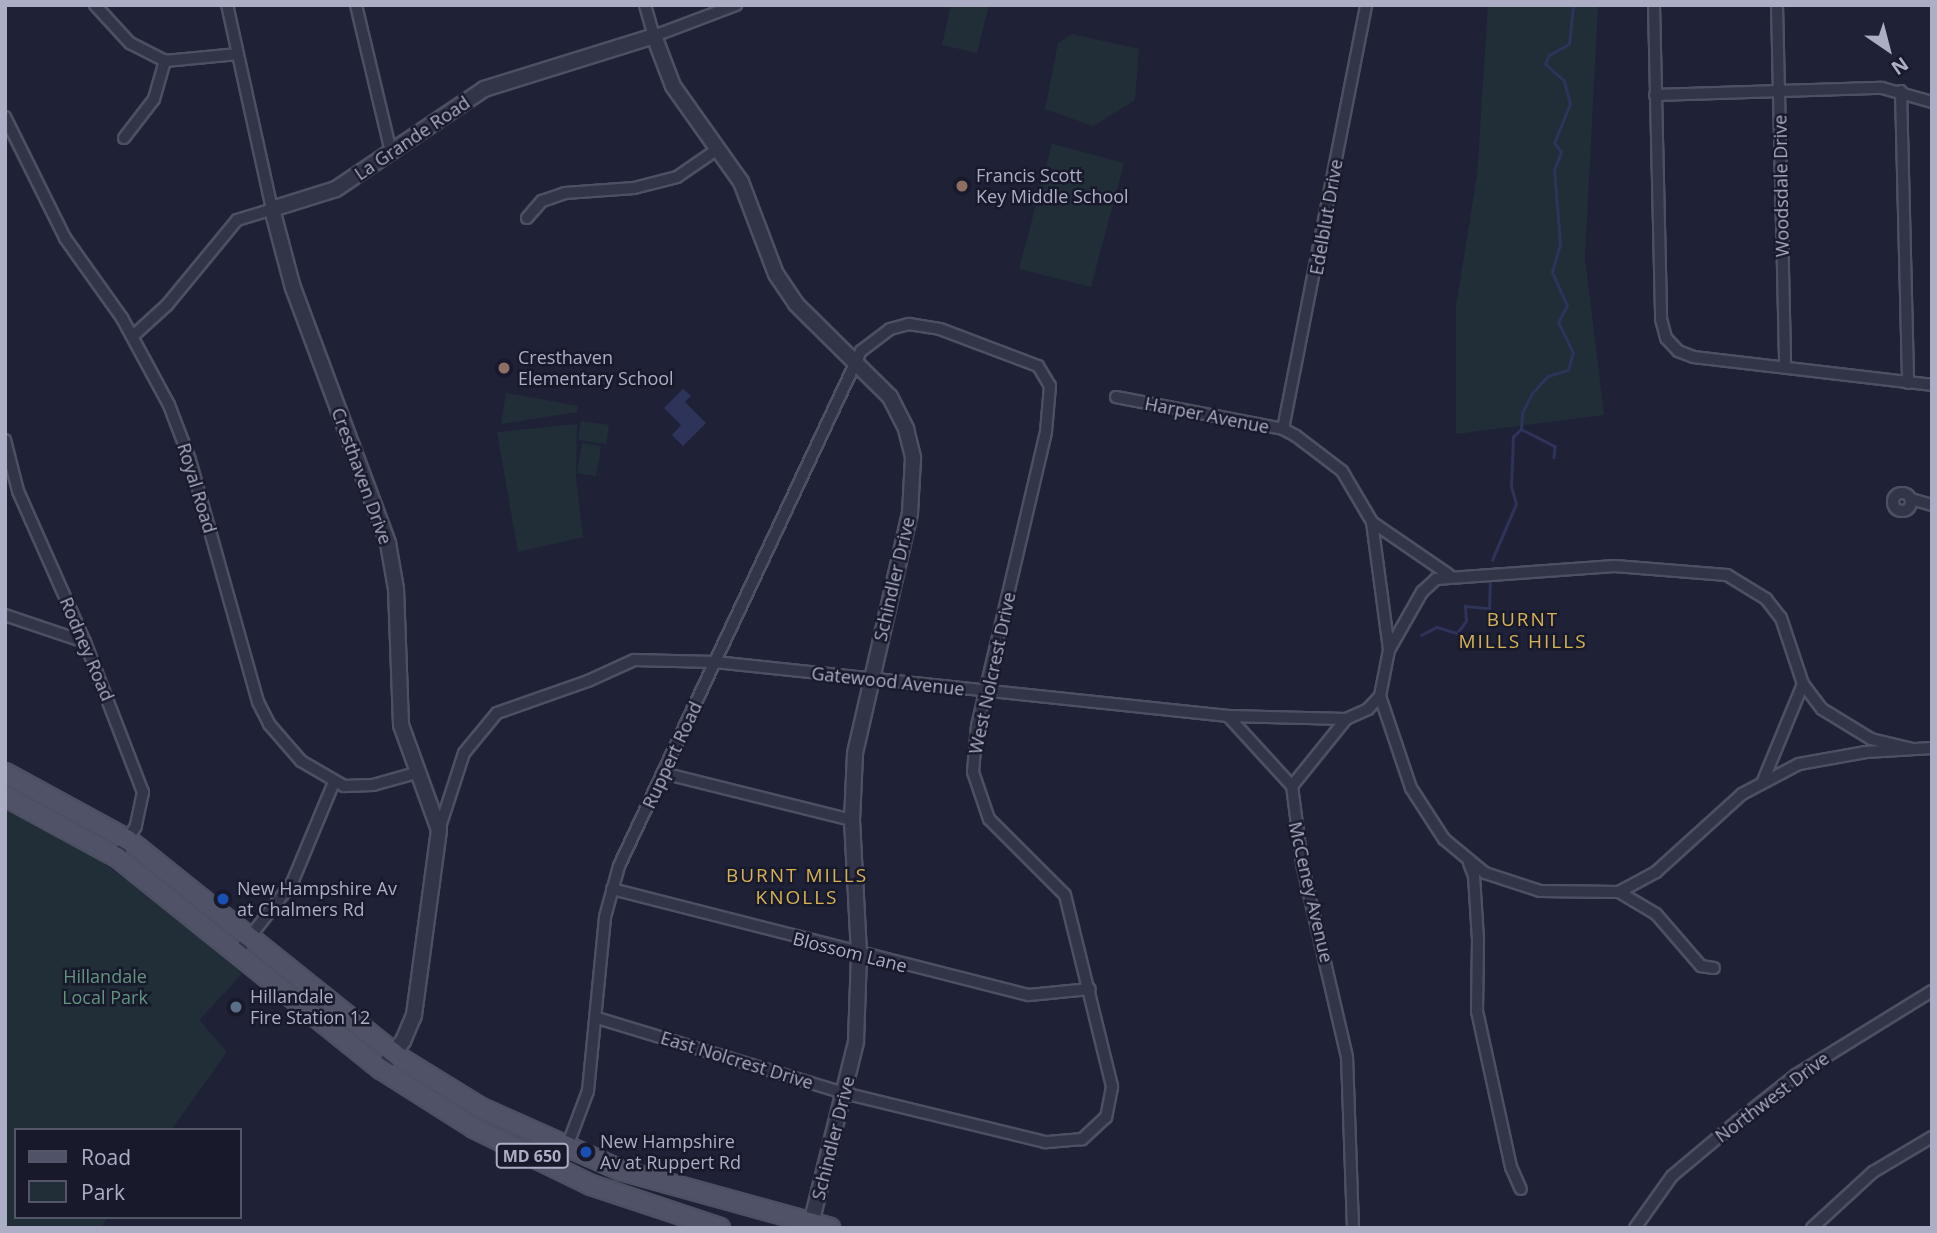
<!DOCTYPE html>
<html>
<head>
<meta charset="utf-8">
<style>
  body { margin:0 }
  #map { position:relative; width:1937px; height:1233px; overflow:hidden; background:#1f2237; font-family:"Open Sans",sans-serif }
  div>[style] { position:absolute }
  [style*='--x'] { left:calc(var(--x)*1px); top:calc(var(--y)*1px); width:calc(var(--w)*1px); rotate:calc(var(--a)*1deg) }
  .green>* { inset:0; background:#212e38 }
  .water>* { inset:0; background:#2e335a }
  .stream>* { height:2.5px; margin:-1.25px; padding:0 1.25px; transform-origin:1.25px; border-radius:1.25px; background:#2e335a }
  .roads { filter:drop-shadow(2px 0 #4d4f63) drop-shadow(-2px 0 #4d4f63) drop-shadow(0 2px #4d4f63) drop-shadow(0 -2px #4d4f63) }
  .minor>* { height:10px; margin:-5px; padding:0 5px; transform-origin:5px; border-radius:5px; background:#323547 }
  .minor>.ring { margin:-5px; padding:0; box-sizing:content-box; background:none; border:10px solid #323547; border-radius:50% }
  .tertiary>* { height:14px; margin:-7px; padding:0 7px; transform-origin:7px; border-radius:7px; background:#323547 }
  .primary>* { height:18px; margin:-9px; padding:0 9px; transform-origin:9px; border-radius:9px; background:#505368 }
  .dots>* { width:19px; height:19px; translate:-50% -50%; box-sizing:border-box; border:4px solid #181a2c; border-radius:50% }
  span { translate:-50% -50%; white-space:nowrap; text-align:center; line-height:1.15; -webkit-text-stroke:5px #181a2c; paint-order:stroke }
  .shield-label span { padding:2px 5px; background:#181a2c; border:2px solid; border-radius:5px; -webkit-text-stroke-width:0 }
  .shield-label { font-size:16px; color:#acaec5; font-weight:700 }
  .street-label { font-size:18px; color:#acaec5 }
  .poi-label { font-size:18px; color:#acaec5 }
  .left { translate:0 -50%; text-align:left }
  .park-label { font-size:18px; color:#63957e }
  .neighbourhood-label { font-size:19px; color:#d6b356; letter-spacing:2px }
  .frame { position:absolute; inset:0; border:7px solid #acaec5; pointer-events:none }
  .legend { position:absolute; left:14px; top:1128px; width:228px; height:91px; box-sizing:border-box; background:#181a2c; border:2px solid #535569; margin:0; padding:9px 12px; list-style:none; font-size:21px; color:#acaec5 }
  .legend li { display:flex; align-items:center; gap:14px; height:35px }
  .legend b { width:35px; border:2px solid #535569 }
  .north { position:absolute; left:1853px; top:14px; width:70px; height:70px; -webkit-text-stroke:5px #181a2c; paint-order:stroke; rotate:145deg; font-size:19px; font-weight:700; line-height:28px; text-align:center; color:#acaec5 }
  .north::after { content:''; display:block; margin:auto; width:24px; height:32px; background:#acaec5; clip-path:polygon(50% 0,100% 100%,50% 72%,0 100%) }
</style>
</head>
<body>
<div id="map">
  <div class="green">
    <i style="clip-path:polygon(951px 5px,989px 5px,977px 53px,942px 45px)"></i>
    <i style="clip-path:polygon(1488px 5px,1598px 5px,1585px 258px,1604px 415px,1456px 434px,1456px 307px,1477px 175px)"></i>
    <i style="clip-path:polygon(1072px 34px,1139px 49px,1135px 100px,1093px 126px,1045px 109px,1058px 43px)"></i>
    <i style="clip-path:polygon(1052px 144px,1124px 163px,1091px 287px,1019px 269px)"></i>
    <i style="clip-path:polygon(506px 393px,578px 406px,577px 412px,501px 424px)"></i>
    <i style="clip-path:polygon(581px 421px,609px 425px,606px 444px,578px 440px)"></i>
    <i style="clip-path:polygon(577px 424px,576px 478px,583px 537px,518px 552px,497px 432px)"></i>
    <i style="clip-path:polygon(582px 443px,601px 446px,596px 476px,577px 473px)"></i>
    <i style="clip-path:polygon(5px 808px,76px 844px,159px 902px,242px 974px,199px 1020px,227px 1052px,171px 1130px,16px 1130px,16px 1217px,108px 1217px,101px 1228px,5px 1228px)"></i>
  </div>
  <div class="water">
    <i style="clip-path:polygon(683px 389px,691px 396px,685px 402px,706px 423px,683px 446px,672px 435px,681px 425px,664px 408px)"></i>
  </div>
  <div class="stream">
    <i style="--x:1521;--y:429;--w:38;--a:27"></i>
    <i style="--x:1555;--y:446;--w:11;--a:95"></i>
    <i style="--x:1492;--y:560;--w:61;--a:-66.8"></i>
    <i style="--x:1516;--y:504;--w:18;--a:-106"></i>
    <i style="--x:1511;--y:487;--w:50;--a:-87.7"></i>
    <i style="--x:1513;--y:437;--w:11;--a:-45"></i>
    <i style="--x:1521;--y:429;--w:16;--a:-86"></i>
    <i style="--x:1522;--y:413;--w:22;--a:-63"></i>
    <i style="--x:1532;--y:393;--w:23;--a:-47"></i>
    <i style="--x:1548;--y:376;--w:21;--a:-17"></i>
    <i style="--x:1568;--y:370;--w:18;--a:-74"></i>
    <i style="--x:1573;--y:353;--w:34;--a:-116"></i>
    <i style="--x:1558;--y:322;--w:18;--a:-61"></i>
    <i style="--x:1567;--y:306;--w:37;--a:-114"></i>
    <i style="--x:1552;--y:272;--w:29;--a:-74"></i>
    <i style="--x:1560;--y:244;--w:74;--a:-94.6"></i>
    <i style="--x:1554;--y:170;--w:19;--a:-69"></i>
    <i style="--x:1561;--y:152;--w:11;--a:-128"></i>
    <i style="--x:1554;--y:143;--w:42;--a:-67.7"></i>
    <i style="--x:1570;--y:104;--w:24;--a:-105"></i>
    <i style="--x:1564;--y:81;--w:25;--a:-138"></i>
    <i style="--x:1545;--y:64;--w:10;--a:-66"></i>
    <i style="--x:1549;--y:55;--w:23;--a:-29"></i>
    <i style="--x:1569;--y:44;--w:39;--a:-84"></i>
    <i style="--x:1421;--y:635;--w:18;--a:-27"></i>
    <i style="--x:1437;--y:627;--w:21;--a:17"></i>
    <i style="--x:1457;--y:633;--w:15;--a:-53"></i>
    <i style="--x:1466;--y:621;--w:15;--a:-94"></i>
    <i style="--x:1465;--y:606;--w:24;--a:5"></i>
    <i style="--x:1489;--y:608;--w:25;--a:-88"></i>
  </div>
  <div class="roads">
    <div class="minor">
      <i style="--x:95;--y:5;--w:52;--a:47.4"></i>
      <i style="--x:130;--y:43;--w:39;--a:27"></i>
      <i style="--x:165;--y:61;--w:73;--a:-5.5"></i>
      <i style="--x:356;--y:5;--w:151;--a:76.6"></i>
      <i style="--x:645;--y:5;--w:32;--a:74"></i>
      <i style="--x:654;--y:36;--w:88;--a:-20.7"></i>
      <i style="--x:1654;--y:5;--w:314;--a:88.7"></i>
      <i style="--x:1661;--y:319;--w:20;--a:75"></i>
      <i style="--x:1666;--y:338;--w:18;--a:47"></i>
      <i style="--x:1678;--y:351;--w:17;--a:21"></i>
      <i style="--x:1694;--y:357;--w:240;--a:6.7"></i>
      <i style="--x:1777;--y:5;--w:362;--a:88.7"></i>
      <i style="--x:1901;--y:91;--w:292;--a:88.6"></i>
      <i style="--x:1655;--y:95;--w:227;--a:-1.8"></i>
      <i style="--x:1882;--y:88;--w:52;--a:15.6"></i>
      <i style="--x:5;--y:117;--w:135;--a:63.6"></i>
      <i style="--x:65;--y:238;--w:98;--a:54.5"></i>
      <i style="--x:122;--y:318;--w:99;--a:61.6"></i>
      <i style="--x:169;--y:405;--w:59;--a:69.1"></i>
      <i style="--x:190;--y:460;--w:251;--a:74.3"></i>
      <i style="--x:258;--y:702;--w:25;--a:63"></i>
      <i style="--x:269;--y:724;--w:49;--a:49.1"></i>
      <i style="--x:301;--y:761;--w:50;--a:30.2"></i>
      <i style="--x:344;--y:786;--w:29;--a:-2"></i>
      <i style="--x:373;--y:785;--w:45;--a:-15.6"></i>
      <i style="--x:124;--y:138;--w:49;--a:-52.4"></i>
      <i style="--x:154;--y:99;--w:40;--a:-74"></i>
      <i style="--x:527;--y:218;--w:23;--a:-49"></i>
      <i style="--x:542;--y:201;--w:24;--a:-19"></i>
      <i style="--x:565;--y:193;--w:69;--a:-4.1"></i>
      <i style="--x:634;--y:188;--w:44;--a:-14.3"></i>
      <i style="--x:677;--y:177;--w:51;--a:-34.6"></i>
      <i style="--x:133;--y:336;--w:46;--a:-42.4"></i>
      <i style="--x:167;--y:305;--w:110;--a:-50.5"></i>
      <i style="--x:237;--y:220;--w:37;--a:-17"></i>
      <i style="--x:272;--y:209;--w:209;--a:-102.4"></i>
      <i style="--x:1116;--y:397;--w:170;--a:10.8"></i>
      <i style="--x:1283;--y:429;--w:15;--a:28"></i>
      <i style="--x:1296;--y:436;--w:58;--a:37.3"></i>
      <i style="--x:1342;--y:471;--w:59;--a:59.5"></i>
      <i style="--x:1372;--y:522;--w:93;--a:34.5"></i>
      <i style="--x:1283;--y:429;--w:432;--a:-78.9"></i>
      <i style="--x:5;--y:440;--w:53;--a:75.7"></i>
      <i style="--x:18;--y:491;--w:165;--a:66.1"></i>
      <i style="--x:85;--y:642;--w:161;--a:68.9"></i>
      <i style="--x:143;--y:792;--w:35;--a:102"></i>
      <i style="--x:136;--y:826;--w:36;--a:122"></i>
      <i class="ring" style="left:1893px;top:493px;width:8px;height:8px"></i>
      <i style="--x:1911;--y:499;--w:22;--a:16"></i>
      <i style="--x:1372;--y:522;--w:129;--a:82.4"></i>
      <i style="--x:5;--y:615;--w:84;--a:18.6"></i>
      <i style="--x:1380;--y:696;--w:97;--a:71.4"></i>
      <i style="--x:1411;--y:788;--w:61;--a:57.1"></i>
      <i style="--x:1444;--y:839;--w:53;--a:39.7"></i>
      <i style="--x:1485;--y:873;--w:58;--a:18.1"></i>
      <i style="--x:1540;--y:891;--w:79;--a:0.7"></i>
      <i style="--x:1619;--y:892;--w:42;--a:-28.4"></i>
      <i style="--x:1656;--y:872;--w:116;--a:-42.2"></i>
      <i style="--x:1742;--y:794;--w:64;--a:-27.8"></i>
      <i style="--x:1799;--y:764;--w:68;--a:-10.2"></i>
      <i style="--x:1866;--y:752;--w:66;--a:-3.5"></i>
      <i style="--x:1228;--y:716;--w:95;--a:47.6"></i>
      <i style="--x:663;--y:773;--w:195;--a:14"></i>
      <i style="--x:1763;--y:781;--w:105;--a:-67.6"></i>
      <i style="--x:439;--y:830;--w:81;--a:-72"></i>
      <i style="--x:464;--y:753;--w:52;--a:-50.5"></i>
      <i style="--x:497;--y:713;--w:96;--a:-19.4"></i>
      <i style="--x:588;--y:681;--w:51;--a:-24.5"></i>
      <i style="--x:634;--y:660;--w:81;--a:1.4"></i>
      <i style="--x:715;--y:662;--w:516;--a:6.01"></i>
      <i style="--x:1228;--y:716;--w:118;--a:1.5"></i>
      <i style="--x:1469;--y:863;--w:14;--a:69"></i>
      <i style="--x:1474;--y:876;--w:64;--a:86.4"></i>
      <i style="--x:1478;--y:940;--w:71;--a:90.8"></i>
      <i style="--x:1477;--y:1011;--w:160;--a:77.7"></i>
      <i style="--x:1511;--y:1167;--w:24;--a:66"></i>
      <i style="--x:612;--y:889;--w:430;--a:14.3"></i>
      <i style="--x:1029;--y:995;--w:61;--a:-5.6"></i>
      <i style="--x:1619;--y:892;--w:43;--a:30.7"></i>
      <i style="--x:1656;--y:914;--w:69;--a:49.1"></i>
      <i style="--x:1701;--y:966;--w:13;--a:9"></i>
      <i style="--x:238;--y:952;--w:88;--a:-52"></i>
      <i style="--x:292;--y:883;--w:109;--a:-67.4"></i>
      <i style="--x:559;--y:1168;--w:82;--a:-69.4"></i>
      <i style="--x:588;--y:1091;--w:175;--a:-84.4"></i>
      <i style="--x:605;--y:917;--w:53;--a:-74.6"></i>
      <i style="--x:619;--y:866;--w:569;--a:-64.83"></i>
      <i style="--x:861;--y:351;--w:36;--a:-37"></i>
      <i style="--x:890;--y:329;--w:20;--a:-15"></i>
      <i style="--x:909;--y:324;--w:31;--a:9"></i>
      <i style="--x:940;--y:329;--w:105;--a:20.7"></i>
      <i style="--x:1038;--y:366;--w:23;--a:59"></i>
      <i style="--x:1050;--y:386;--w:46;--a:95"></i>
      <i style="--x:1046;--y:432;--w:302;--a:103.2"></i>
      <i style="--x:977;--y:726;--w:46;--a:95"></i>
      <i style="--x:973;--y:772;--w:50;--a:71.2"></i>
      <i style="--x:989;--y:819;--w:107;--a:45"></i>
      <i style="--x:1065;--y:895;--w:198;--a:76.2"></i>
      <i style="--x:1112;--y:1087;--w:31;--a:101"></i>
      <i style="--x:1106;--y:1117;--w:33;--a:137"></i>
      <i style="--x:1082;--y:1139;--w:37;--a:175"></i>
      <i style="--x:1045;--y:1142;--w:207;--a:-166.3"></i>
      <i style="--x:844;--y:1093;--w:258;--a:-163.1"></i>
      <i style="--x:1353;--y:1228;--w:171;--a:-92"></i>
      <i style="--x:1347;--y:1057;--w:199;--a:-103.1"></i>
      <i style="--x:1302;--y:863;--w:78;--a:-97.4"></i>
      <i style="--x:1292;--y:786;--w:86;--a:-51.1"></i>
      <i style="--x:1346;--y:719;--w:24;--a:-24"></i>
      <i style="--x:1368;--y:709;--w:18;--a:-47"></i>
      <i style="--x:1380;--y:696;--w:47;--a:-78.9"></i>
      <i style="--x:1389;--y:650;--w:67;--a:-60.4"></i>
      <i style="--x:1422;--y:592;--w:19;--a:-43"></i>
      <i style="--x:1436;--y:579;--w:179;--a:-4.2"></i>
      <i style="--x:1615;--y:566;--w:112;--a:4.6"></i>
      <i style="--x:1727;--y:575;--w:46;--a:31.6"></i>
      <i style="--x:1766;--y:599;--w:24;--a:52"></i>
      <i style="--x:1781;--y:618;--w:70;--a:71.6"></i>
      <i style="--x:1803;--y:684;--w:31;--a:53"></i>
      <i style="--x:1822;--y:709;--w:57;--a:31.5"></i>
      <i style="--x:1871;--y:739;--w:42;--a:13.7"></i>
      <i style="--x:1635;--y:1228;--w:64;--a:-54.6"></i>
      <i style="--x:1672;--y:1176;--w:87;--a:-39.9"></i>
      <i style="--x:1739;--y:1120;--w:73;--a:-38.3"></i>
      <i style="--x:1796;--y:1075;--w:160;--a:-31.7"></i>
      <i style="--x:1812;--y:1228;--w:83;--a:-42.6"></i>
      <i style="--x:1873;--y:1172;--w:69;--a:-30.7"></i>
    </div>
    <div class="tertiary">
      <i style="--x:381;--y:1069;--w:36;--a:-52"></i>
      <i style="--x:403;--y:1041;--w:28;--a:-67"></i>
      <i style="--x:414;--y:1015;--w:187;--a:-82.3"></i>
      <i style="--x:439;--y:830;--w:112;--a:-109.9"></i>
      <i style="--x:401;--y:725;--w:136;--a:-92.1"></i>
      <i style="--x:396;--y:589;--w:47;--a:-99.9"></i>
      <i style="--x:388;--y:543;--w:272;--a:-110.4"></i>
      <i style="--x:293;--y:288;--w:82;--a:-104.9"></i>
      <i style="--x:272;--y:209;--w:67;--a:-17.4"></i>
      <i style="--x:336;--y:189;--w:179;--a:-34"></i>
      <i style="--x:484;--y:89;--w:178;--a:-17.3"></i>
      <i style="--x:654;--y:36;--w:53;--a:69.2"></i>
      <i style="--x:673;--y:86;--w:118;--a:54.7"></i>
      <i style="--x:741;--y:182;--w:98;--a:69.2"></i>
      <i style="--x:776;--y:274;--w:36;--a:56"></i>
      <i style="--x:796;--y:304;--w:132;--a:44.7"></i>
      <i style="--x:890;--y:397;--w:36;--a:63"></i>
      <i style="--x:906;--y:429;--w:30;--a:76"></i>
      <i style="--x:913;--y:458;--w:55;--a:93.1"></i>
      <i style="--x:910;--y:513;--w:247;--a:102.9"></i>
      <i style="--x:855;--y:754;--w:66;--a:92.6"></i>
      <i style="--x:852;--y:820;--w:135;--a:87"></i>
      <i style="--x:859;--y:955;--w:87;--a:92"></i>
      <i style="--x:856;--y:1042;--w:192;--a:103.9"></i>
    </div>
    <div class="primary">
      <i style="--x:5;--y:773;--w:140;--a:28.6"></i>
      <i style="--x:128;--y:840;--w:352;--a:38.7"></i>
      <i style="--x:403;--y:1060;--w:92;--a:31.6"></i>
      <i style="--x:481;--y:1108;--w:152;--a:24"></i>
      <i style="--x:620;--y:1170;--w:218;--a:15.4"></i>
      <i style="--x:5;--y:796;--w:128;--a:28.6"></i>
      <i style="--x:117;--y:857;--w:339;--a:38.8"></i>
      <i style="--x:381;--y:1069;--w:110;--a:32.4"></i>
      <i style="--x:474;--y:1128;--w:130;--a:26"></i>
      <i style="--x:591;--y:1185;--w:136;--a:18.4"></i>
    </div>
  </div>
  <div class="dots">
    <i style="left:962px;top:186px;background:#8d6e63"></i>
    <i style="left:504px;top:368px;background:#8d6e63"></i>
    <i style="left:223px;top:899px;background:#1a4fb4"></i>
    <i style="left:236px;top:1007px;background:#5c6f8a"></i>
    <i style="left:586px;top:1152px;background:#1a4fb4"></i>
  </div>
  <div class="shield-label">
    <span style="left:532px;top:1156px">MD 650</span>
  </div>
  <div class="street-label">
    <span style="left:412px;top:138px;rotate:-34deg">La Grande Road</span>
    <span style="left:1781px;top:186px;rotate:-91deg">Woodsdale Drive</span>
    <span style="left:1326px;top:217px;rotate:-80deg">Edelblut Drive</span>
    <span style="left:1207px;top:415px;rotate:11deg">Harper Avenue</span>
    <span style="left:362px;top:476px;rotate:70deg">Cresthaven Drive</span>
    <span style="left:197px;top:488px;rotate:73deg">Royal Road</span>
    <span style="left:894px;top:579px;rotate:-77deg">Schindler Drive</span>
    <span style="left:87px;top:649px;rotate:67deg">Rodney Road</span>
    <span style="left:992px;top:673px;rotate:-78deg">West Nolcrest Drive</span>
    <span style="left:888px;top:681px;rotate:6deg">Gatewood Avenue</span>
    <span style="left:672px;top:755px;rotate:-65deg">Ruppert Road</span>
    <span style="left:1311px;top:892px;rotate:77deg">McCeney Avenue</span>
    <span style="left:850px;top:952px;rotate:14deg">Blossom Lane</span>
    <span style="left:737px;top:1060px;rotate:17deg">East Nolcrest Drive</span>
    <span style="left:1772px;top:1097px;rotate:-37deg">Northwest Drive</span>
    <span style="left:833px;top:1138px;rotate:-76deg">Schindler Drive</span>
  </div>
  <div class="poi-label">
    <span class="left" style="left:976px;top:186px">Francis Scott<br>Key Middle School</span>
    <span class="left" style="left:518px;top:368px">Cresthaven<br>Elementary School</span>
    <span class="left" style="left:237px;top:899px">New Hampshire Av<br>at Chalmers Rd</span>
    <span class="left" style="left:250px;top:1007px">Hillandale<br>Fire Station 12</span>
    <span class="left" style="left:600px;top:1152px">New Hampshire<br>Av at Ruppert Rd</span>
  </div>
  <div class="park-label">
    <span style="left:105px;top:987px">Hillandale<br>Local Park</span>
  </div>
  <div class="neighbourhood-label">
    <span style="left:1523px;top:631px">BURNT<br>MILLS HILLS</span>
    <span style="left:797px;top:887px">BURNT MILLS<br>KNOLLS</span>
  </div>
  <div class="frame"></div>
  <ul class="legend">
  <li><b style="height:9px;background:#505368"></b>Road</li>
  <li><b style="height:19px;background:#212e38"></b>Park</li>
  </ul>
  <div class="north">N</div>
</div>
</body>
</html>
